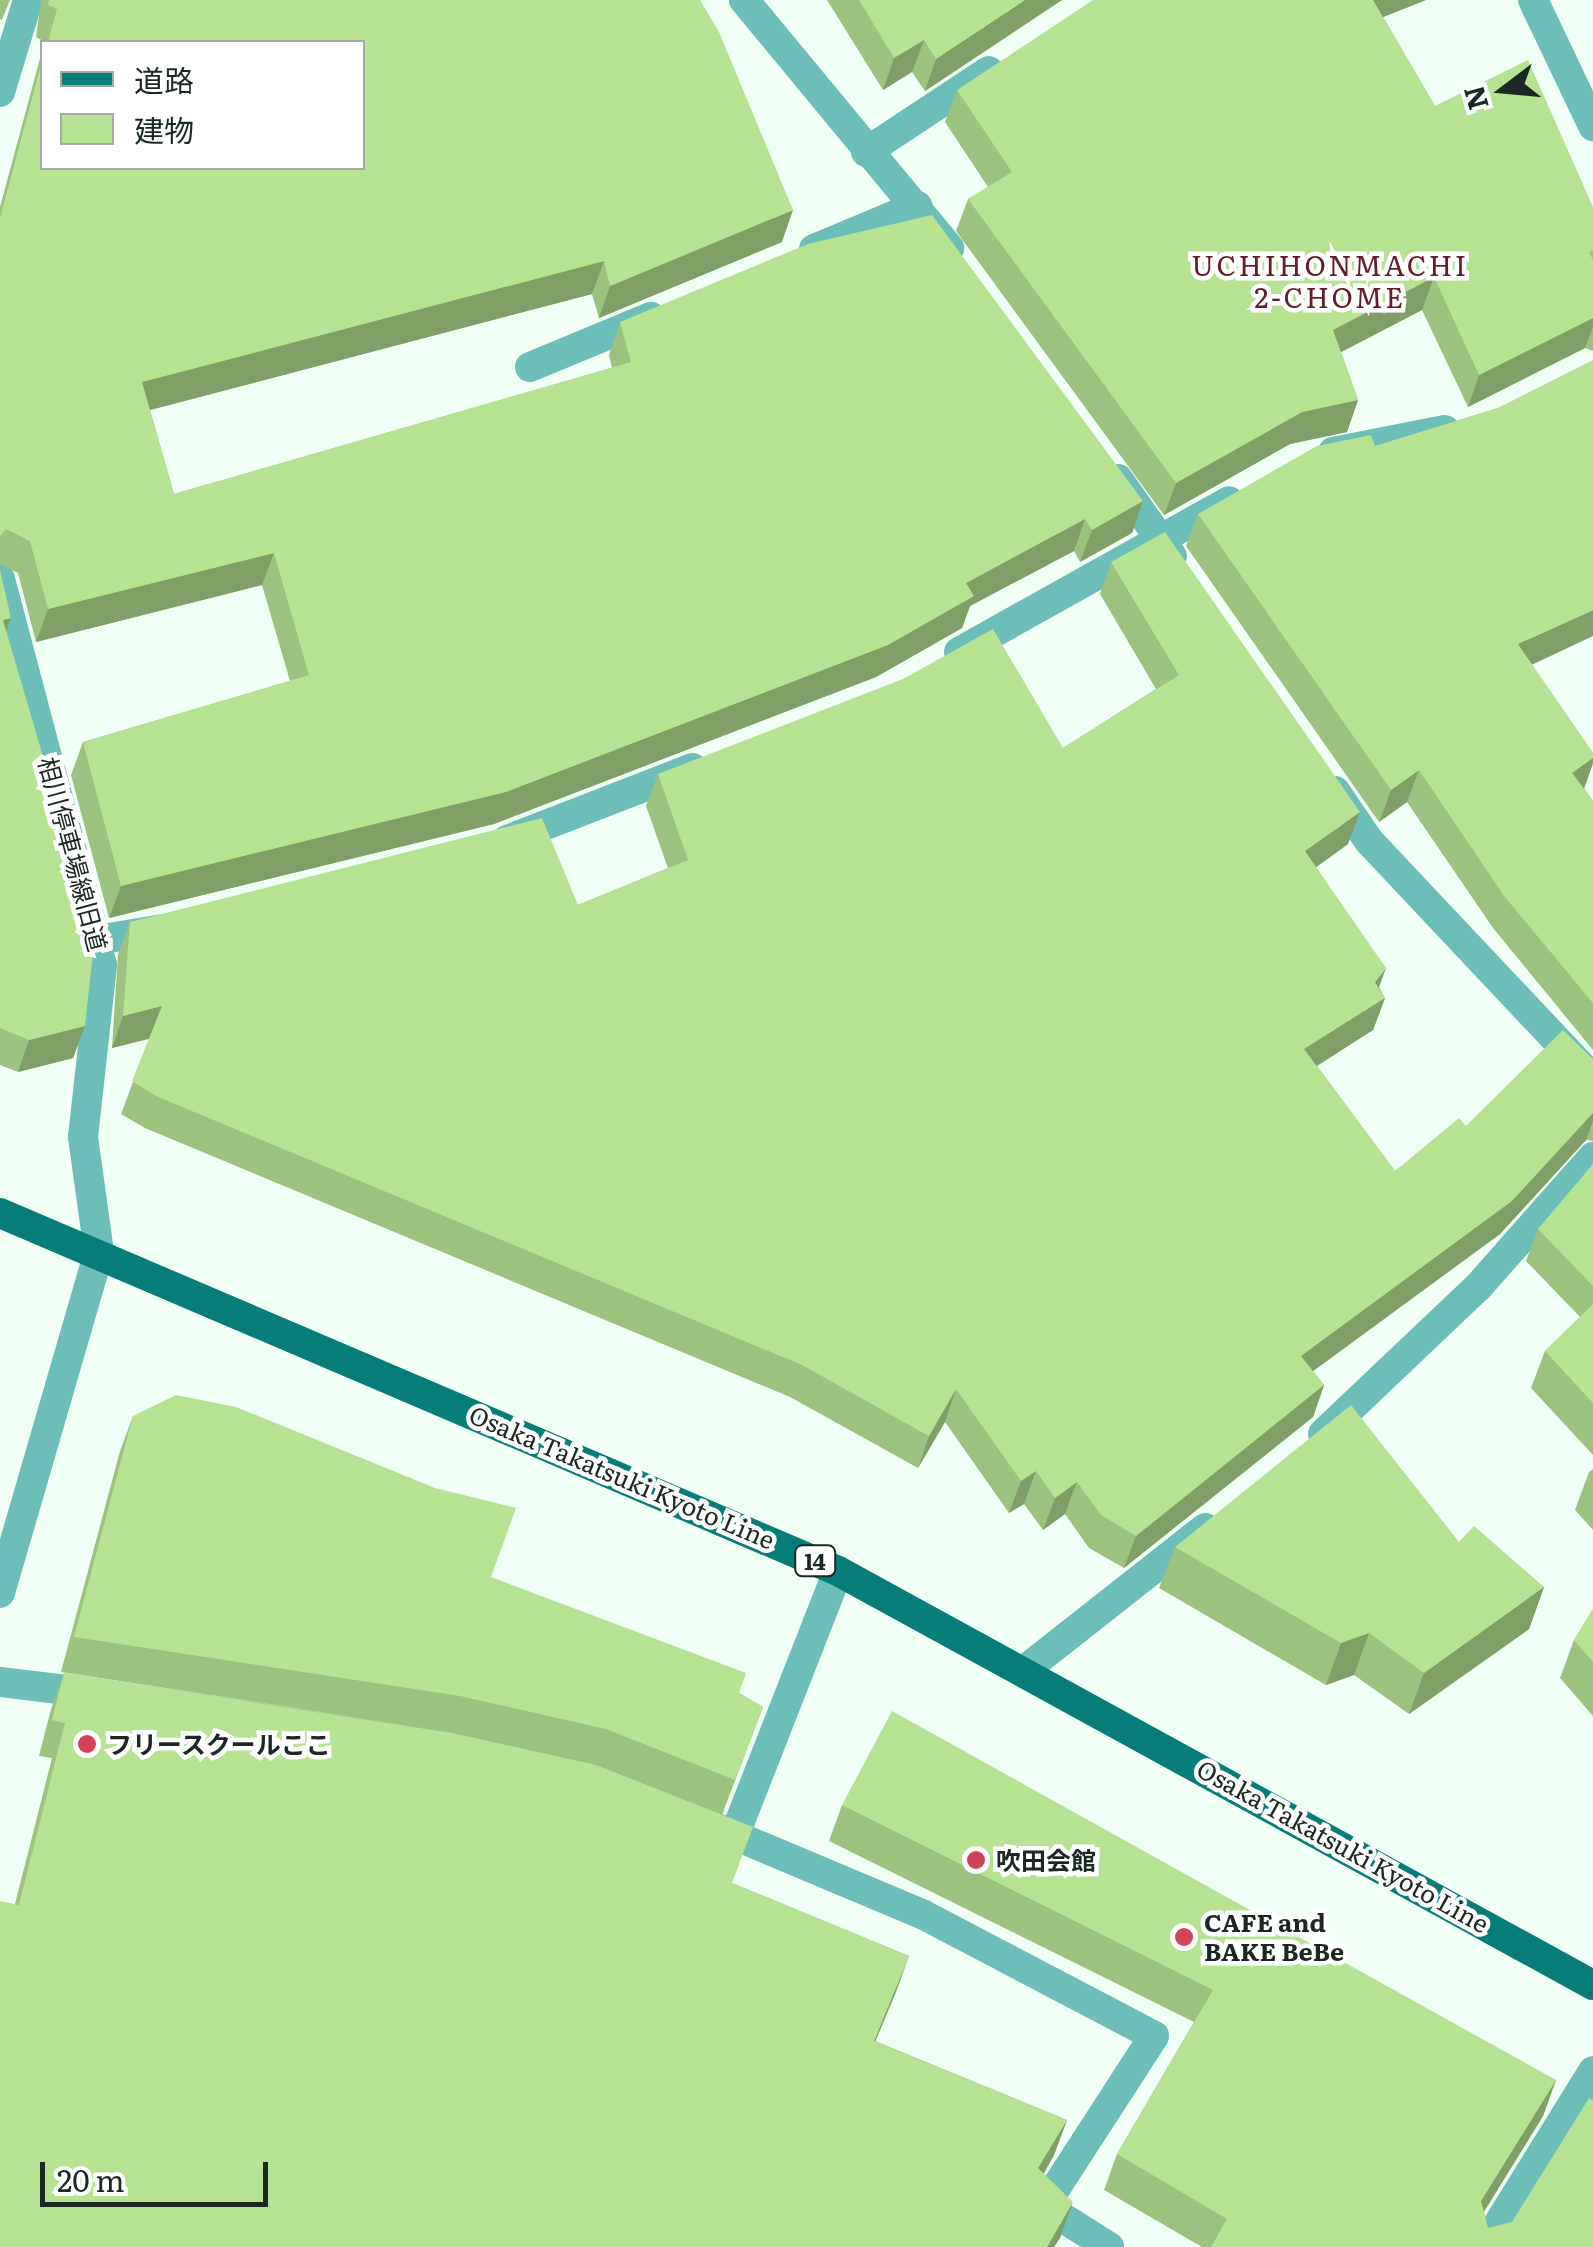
<!DOCTYPE html>
<html>
<head>
<meta charset="utf-8">
<style>
  body { margin:0 }
  #map { position:relative; width:1593px; height:2247px; overflow:hidden; background:#f1fff7; font-family:Literata,"Noto Sans JP",serif }
  div>[style] { position:absolute }
  [style*='--x'] { left:calc(var(--x)*1px); top:calc(var(--y)*1px); width:calc(var(--w)*1px); rotate:calc(var(--a)*1deg) }
  .minor>* { height:30px; margin:-15px; padding:0 15px; transform-origin:15px; border-radius:15px; background:#6dbdb9 }
  .major>* { height:30px; margin:-15px; padding:0 15px; transform-origin:15px; border-radius:15px; background:#077d79 }
  .wall>* { inset:0; background:#9cc37e }
  .shaded-wall>* { inset:0; background:#7f9f66 }
  .building>* { inset:0; background:#b5e392 }
  .dots>* { width:28px; height:28px; translate:-50% -50%; box-sizing:border-box; border:5px solid #fff; border-radius:50% }
  span { translate:-50% -50%; white-space:nowrap; text-align:center; line-height:1.15; -webkit-text-stroke:9px #fff; paint-order:stroke }
  .shield-label span { padding:2px 8px; background:#fff; border:2px solid; border-radius:8px; -webkit-text-stroke-width:0 }
  .shield-label { font-size:22px; color:#1b2821; font-weight:700 }
  .street-label { font-size:25px; color:#1b2821 }
  .poi-label { font-size:25px; color:#1b2821; font-weight:700 }
  .left { translate:0 -50%; text-align:left }
  .neighbourhood-label { font-size:28px; color:#631d28; letter-spacing:2.5px }
  .legend { position:absolute; left:40px; top:40px; width:325px; height:130px; box-sizing:border-box; background:#fff; border:2px solid #a4a9a6; margin:0; padding:12px 18px; list-style:none; font-size:30px; color:#1b2821 }
  .legend li { display:flex; align-items:center; gap:20px; height:50px }
  .legend b { width:50px; border:2px solid #a4a9a6 }
  .north { position:absolute; left:1453px; top:40px; width:100px; height:100px; -webkit-text-stroke:8px #fff; paint-order:stroke; rotate:254deg; font-size:28px; font-weight:700; line-height:40px; text-align:center; color:#1b2821 }
  .north::after { content:''; display:block; margin:auto; width:35px; height:45px; background:#1b2821; clip-path:polygon(50% 0,100% 100%,50% 72%,0 100%) }
  .scale { position:absolute; left:40px; top:2162px; width:228px; height:45px; box-sizing:border-box; border:5px solid #1b2821; border-top:0; padding-left:12px; font-size:30px; line-height:35px; white-space:nowrap; color:#1b2821; -webkit-text-stroke:8px #fff; paint-order:stroke }
</style>
</head>
<body>
<div id="map">
  <div class="minor">
    <i style="--x:744;--y:0;--w:322;--a:50.4"></i>
    <i style="--x:1533;--y:0;--w:140;--a:64.5"></i>
    <i style="--x:0;--y:92;--w:96;--a:-73.1"></i>
    <i style="--x:866;--y:152;--w:147;--a:-33.4"></i>
    <i style="--x:814;--y:249;--w:112;--a:-22.7"></i>
    <i style="--x:530;--y:367;--w:131;--a:-22.5"></i>
    <i style="--x:1333;--y:452;--w:114;--a:-11.1"></i>
    <i style="--x:1118;--y:479;--w:94;--a:55"></i>
    <i style="--x:0;--y:579;--w:399;--a:75.2"></i>
    <i style="--x:102;--y:965;--w:173;--a:96.3"></i>
    <i style="--x:83;--y:1137;--w:116;--a:82.1"></i>
    <i style="--x:99;--y:1252;--w:355;--a:106.2"></i>
    <i style="--x:959;--y:652;--w:309;--a:-29.2"></i>
    <i style="--x:1335;--y:791;--w:60;--a:55.8"></i>
    <i style="--x:1369;--y:841;--w:327;--a:46.7"></i>
    <i style="--x:507;--y:840;--w:199;--a:-21.2"></i>
    <i style="--x:97;--y:940;--w:67;--a:-9.5"></i>
    <i style="--x:1323;--y:1434;--w:214;--a:-43.5"></i>
    <i style="--x:1478;--y:1287;--w:174;--a:-48.5"></i>
    <i style="--x:1026;--y:1669;--w:228;--a:-38.2"></i>
    <i style="--x:0;--y:1682;--w:100;--a:6.9"></i>
    <i style="--x:710;--y:1825;--w:230;--a:22.8"></i>
    <i style="--x:922;--y:1914;--w:262;--a:27.7"></i>
    <i style="--x:1154;--y:2036;--w:202;--a:122.9"></i>
    <i style="--x:1044;--y:2206;--w:77;--a:32.2"></i>
    <i style="--x:735;--y:1834;--w:282;--a:-68.6"></i>
    <i style="--x:1484;--y:2247;--w:207;--a:-58.2"></i>
  </div>
  <div class="major">
    <i style="--x:0;--y:1213;--w:911;--a:23.13"></i>
    <i style="--x:838;--y:1571;--w:861;--a:28.74"></i>
  </div>
  <div class="wall">
    <i style="clip-path:polygon(0 0,10px 0,2px 20px,0 19px)"></i>
    <i style="clip-path:polygon(41px 0,700px 0,782px 242px,599px 318px,592px 294px,150px 410px,174px 494px,612px 368px,609px 355px,620px 322px,1143px 501px,1132px 533px,1080px 562px,1074px 551px,970px 606px,962px 628px,876px 677px,494px 824px,109px 918px,71px 775px,83px 742px,290px 681px,262px 585px,36px 642px,18px 573px,0 564px,0 207px,42px 51px,42px 168px,362px 42px,45px 42px,36px 37px)"></i>
    <i style="clip-path:polygon(827px 0,1062px 0,925px 91px,912px 72px,883px 90px)"></i>
    <i style="clip-path:polygon(1426px 0,1383px 17px,1435px 106px,1593px 207px,1593px 351px,1585px 348px,1468px 407px,1422px 310px,1341px 352px,1358px 400px,1347px 432px,1290px 444px,1164px 515px,956px 231px,968px 199px,988px 187px,945px 122px,957px 90px)"></i>
    <i style="clip-path:polygon(1498px 408px,1532px 665px,1593px 753px,1593px 763px,1584px 788px,1593px 801px,1593px 1050px,1493px 928px,1407px 802px,1379px 822px,1186px 546px,1198px 514px,1375px 446px)"></i>
    <i style="clip-path:polygon(1111px 562px,1348px 844px,1316px 867px,1385px 998px,1373px 1030px,1317px 1066px,1395px 1171px,1466px 1126px,1593px 1059px,1593px 1141px,1586px 1140px,1500px 1234px,1313px 1371px,1324px 1385px,1313px 1417px,1124px 1568px,1089px 1548px,1065px 1514px,1043px 1530px,1024px 1504px,1009px 1513px,945px 1422px,918px 1468px,790px 1397px,145px 1128px,121px 1114px,149px 1039px,112px 1048px,118px 954px,130px 922px,578px 905px,668px 868px,646px 806px,658px 774px,1063px 748px,1156px 689px,1100px 594px)"></i>
    <i style="clip-path:polygon(0 570px,6px 632px,85px 1026px,73px 1058px,18px 1072px,0 1065px)"></i>
    <i style="clip-path:polygon(1593px 1164px,1593px 1455px,1531px 1388px,1545px 1351px,1580px 1317px,1526px 1261px,1538px 1229px)"></i>
    <i style="clip-path:polygon(133px 1416px,491px 1577px,739px 1693px,763px 1707px,722px 1815px,732px 1883px,909px 1956px,875px 2041px,1067px 2120px,1054px 2155px,1044px 2174px,1060px 2238px,1054px 2247px,0 2247px,15px 1904px,52px 1758px,39px 1756px,51px 1709px,64px 1673px,450px 1732px,61px 1672px,120px 1451px)"></i>
    <i style="clip-path:polygon(1593px 1469px,1593px 1530px,1575px 1510px,1589px 1472px)"></i>
    <i style="clip-path:polygon(1459px 1542px,1544px 1587px,1529px 1629px,1409px 1714px,1354px 1675px,1326px 1685px,1159px 1588px,1175px 1547px)"></i>
    <i style="clip-path:polygon(1593px 1609px,1593px 1716px,1560px 1678px,1574px 1640px)"></i>
    <i style="clip-path:polygon(842px 1805px,1556px 2080px,1543px 2116px,1484px 2212px,1488px 2228px,1512px 2222px,1593px 2247px,1202px 2247px,1104px 2190px,1117px 2154px,1194px 2022px,829px 1841px)"></i>
  </div>
  <div class="shaded-wall">
    <i style="clip-path:polygon(1025px 0,1062px 0,925px 91px,936px 59px)"></i>
    <i style="clip-path:polygon(1368px 0,1426px 0,1358px 27px)"></i>
    <i style="clip-path:polygon(924px 40px,912px 72px,883px 90px,894px 58px)"></i>
    <i style="clip-path:polygon(793px 210px,782px 242px,599px 318px,610px 286px)"></i>
    <i style="clip-path:polygon(604px 261px,592px 294px,131px 415px,142px 382px)"></i>
    <i style="clip-path:polygon(1434px 277px,1422px 310px,1322px 362px,1333px 330px)"></i>
    <i style="clip-path:polygon(1593px 318px,1593px 327px,1585px 348px,1468px 407px,1479px 375px)"></i>
    <i style="clip-path:polygon(1358px 400px,1347px 432px,1290px 444px,1164px 515px,1176px 483px,1302px 412px)"></i>
    <i style="clip-path:polygon(1143px 501px,1132px 533px,1080px 562px,1092px 530px)"></i>
    <i style="clip-path:polygon(1085px 519px,1074px 551px,970px 606px,962px 628px,876px 677px,494px 824px,109px 918px,121px 886px,966px 583px)"></i>
    <i style="clip-path:polygon(274px 553px,262px 585px,36px 642px,48px 609px)"></i>
    <i style="clip-path:polygon(1593px 610px,1593px 636px,1506px 677px,1518px 644px)"></i>
    <i style="clip-path:polygon(11px 618px,0 649px,3px 620px)"></i>
    <i style="clip-path:polygon(1593px 758px,1593px 763px,1584px 789px,1572px 773px)"></i>
    <i style="clip-path:polygon(1419px 770px,1407px 802px,1379px 822px,1391px 790px)"></i>
    <i style="clip-path:polygon(1360px 812px,1348px 844px,1293px 884px,1305px 851px)"></i>
    <i style="clip-path:polygon(1386px 968px,1374px 1001px,1385px 998px,1373px 1030px,1293px 1081px,1304px 1049px,1375px 982px)"></i>
    <i style="clip-path:polygon(162px 1006px,151px 1038px,112px 1048px,123px 1016px)"></i>
    <i style="clip-path:polygon(85px 1026px,73px 1058px,18px 1072px,29px 1040px)"></i>
    <i style="clip-path:polygon(1593px 1113px,1593px 1121px,1586px 1140px,1500px 1234px,1290px 1388px,1301px 1356px)"></i>
    <i style="clip-path:polygon(1324px 1385px,1313px 1417px,1124px 1568px,1136px 1536px)"></i>
    <i style="clip-path:polygon(956px 1389px,945px 1422px,918px 1468px,929px 1436px)"></i>
    <i style="clip-path:polygon(1036px 1471px,1024px 1504px,1009px 1513px,1021px 1481px)"></i>
    <i style="clip-path:polygon(1077px 1482px,1065px 1514px,1043px 1530px,1055px 1498px)"></i>
    <i style="clip-path:polygon(1544px 1587px,1529px 1629px,1409px 1714px,1424px 1673px)"></i>
    <i style="clip-path:polygon(1369px 1633px,1354px 1675px,1326px 1685px,1341px 1643px)"></i>
    <i style="clip-path:polygon(909px 1956px,896px 1992px,861px 2076px,874px 2041px)"></i>
    <i style="clip-path:polygon(1556px 2080px,1543px 2116px,1468px 2237px,1481px 2201px)"></i>
    <i style="clip-path:polygon(1067px 2120px,1054px 2155px,1025px 2204px,1038px 2168px)"></i>
    <i style="clip-path:polygon(1073px 2202px,1060px 2238px,1054px 2247px,1047px 2247px)"></i>
  </div>
  <div class="building">
    <i style="clip-path:polygon(49px 0,700px 0,719px 32px,793px 210px,610px 286px,604px 261px,142px 382px,174px 494px,631px 362px,620px 322px,808px 244px,932px 215px,1143px 501px,1092px 530px,1085px 519px,966px 583px,974px 596px,888px 645px,506px 792px,121px 886px,83px 742px,309px 675px,274px 553px,48px 609px,30px 541px,6px 529px,0 536px,0 218px,42px 61px,42px 168px,362px 168px,362px 42px,48px 42px,57px 9px,48px 5px)"></i>
    <i style="clip-path:polygon(859px 0,1025px 0,936px 59px,924px 40px,894px 58px)"></i>
    <i style="clip-path:polygon(1093px 0,1373px 0,1435px 106px,1528px 60px,1593px 207px,1593px 250px,1589px 252px,1593px 260px,1593px 318px,1479px 375px,1434px 277px,1333px 330px,1358px 400px,1302px 412px,1176px 483px,968px 199px,1012px 172px,957px 90px)"></i>
    <i style="clip-path:polygon(1593px 360px,1593px 610px,1518px 644px,1593px 753px,1593px 758px,1572px 773px,1593px 801px,1593px 1003px,1504px 896px,1419px 770px,1391px 790px,1198px 514px,1317px 446px,1371px 435px,1375px 446px,1498px 408px)"></i>
    <i style="clip-path:polygon(1165px 532px,1360px 812px,1305px 851px,1386px 968px,1375px 982px,1385px 998px,1304px 1049px,1395px 1171px,1459px 1118px,1466px 1126px,1563px 1030px,1593px 1059px,1593px 1113px,1512px 1201px,1301px 1356px,1324px 1385px,1136px 1536px,1101px 1515px,1077px 1482px,1055px 1498px,1036px 1471px,1021px 1481px,956px 1389px,929px 1436px,802px 1365px,156px 1096px,132px 1081px,162px 1006px,123px 1016px,130px 922px,542px 818px,578px 905px,688px 860px,658px 774px,903px 679px,993px 629px,1063px 748px,1179px 675px,1111px 562px)"></i>
    <i style="clip-path:polygon(0 570px,11px 618px,3px 620px,95px 934px,85px 1026px,29px 1040px,0 1028px)"></i>
    <i style="clip-path:polygon(1593px 1164px,1593px 1286px,1538px 1229px)"></i>
    <i style="clip-path:polygon(1593px 1304px,1593px 1403px,1545px 1351px)"></i>
    <i style="clip-path:polygon(176px 1395px,236px 1407px,435px 1488px,516px 1508px,491px 1577px,746px 1673px,739px 1693px,763px 1707px,735px 1780px,606px 1729px,460px 1696px,74px 1637px,133px 1416px)"></i>
    <i style="clip-path:polygon(1351px 1405px,1459px 1542px,1474px 1526px,1544px 1587px,1424px 1673px,1369px 1633px,1341px 1643px,1175px 1547px)"></i>
    <i style="clip-path:polygon(1593px 1609px,1593px 1662px,1574px 1640px)"></i>
    <i style="clip-path:polygon(64px 1673px,452px 1733px,596px 1765px,753px 1827px,732px 1883px,909px 1956px,874px 2041px,1067px 2120px,1038px 2168px,1073px 2202px,1047px 2247px,0 2247px,0 1901px,19px 1905px,65px 1723px,52px 1720px)"></i>
    <i style="clip-path:polygon(892px 1711px,1556px 2080px,1481px 2201px,1488px 2228px,1512px 2222px,1589px 2098px,1593px 2101px,1593px 2247px,1211px 2247px,1227px 2219px,1117px 2154px,1213px 1990px,842px 1805px)"></i>
  </div>
  <div class="dots">
    <i style="left:87px;top:1744px;background:#d24259"></i>
    <i style="left:976px;top:1860px;background:#d24259"></i>
    <i style="left:1184px;top:1937px;background:#d24259"></i>
  </div>
  <div class="shield-label">
    <span style="left:815px;top:1561px">14</span>
  </div>
  <div class="street-label">
    <span style="left:73px;top:854px;rotate:75deg">相川停車場線旧道</span>
    <span style="left:622px;top:1477px;rotate:23deg">Osaka Takatsuki Kyoto Line</span>
    <span style="left:1343px;top:1846px;rotate:29deg">Osaka Takatsuki Kyoto Line</span>
  </div>
  <div class="poi-label">
    <span class="left" style="left:107px;top:1744px">フリースクールここ</span>
    <span class="left" style="left:996px;top:1860px">吹田会館</span>
    <span class="left" style="left:1204px;top:1937px">CAFE and<br>BAKE BeBe</span>
  </div>
  <div class="neighbourhood-label">
    <span style="left:1330px;top:280px">UCHIHONMACHI<br>2-CHOME</span>
  </div>
  <ul class="legend">
  <li><b style="height:12px;background:#077d79"></b>道路</li>
  <li><b style="height:28px;background:#b5e392"></b>建物</li>
  </ul>
  <div class="north">N</div>
  <div class="scale">20 m</div>
</div>
</body>
</html>
